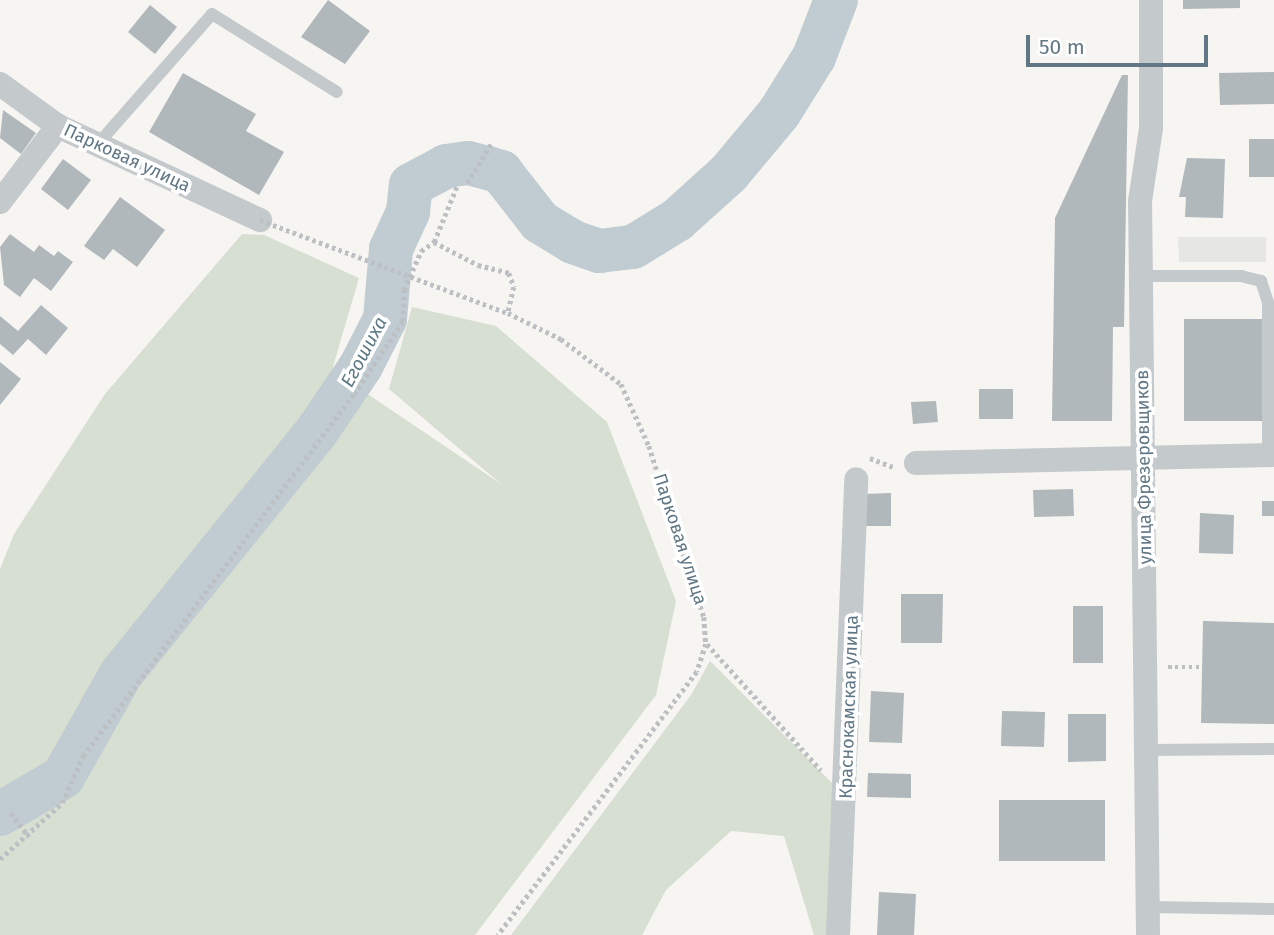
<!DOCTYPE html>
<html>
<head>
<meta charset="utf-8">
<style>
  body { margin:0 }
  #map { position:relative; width:1274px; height:935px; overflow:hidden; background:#f6f5f1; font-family:"Fira Sans",sans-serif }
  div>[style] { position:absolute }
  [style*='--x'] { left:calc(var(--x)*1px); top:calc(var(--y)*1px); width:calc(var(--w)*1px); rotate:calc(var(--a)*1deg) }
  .built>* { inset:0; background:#e6e7e5 }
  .green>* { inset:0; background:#d7ded2 }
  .river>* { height:44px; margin:-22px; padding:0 22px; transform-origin:22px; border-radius:22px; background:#c0ccd1 }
  .building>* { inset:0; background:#b0b8bc }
  .path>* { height:4.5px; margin-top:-2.25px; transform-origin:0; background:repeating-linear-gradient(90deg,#bdc0c2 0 3.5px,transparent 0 7px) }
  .lane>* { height:12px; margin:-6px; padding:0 6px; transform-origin:6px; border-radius:6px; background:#c4c9cb }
  .street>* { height:24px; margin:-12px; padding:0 12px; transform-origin:12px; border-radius:12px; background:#c4c9cb }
  .path-bridge>* { height:4.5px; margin-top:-2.25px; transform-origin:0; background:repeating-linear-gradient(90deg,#bdc0c2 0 3.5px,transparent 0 7px) }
  span { translate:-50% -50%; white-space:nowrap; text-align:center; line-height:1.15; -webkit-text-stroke:7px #fff; paint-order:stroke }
  .street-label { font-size:18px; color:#617785 }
  .water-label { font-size:19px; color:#5d7a83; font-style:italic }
  .scale { position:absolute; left:1026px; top:35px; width:182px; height:32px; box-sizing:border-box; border:4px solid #617785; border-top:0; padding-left:9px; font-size:21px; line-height:24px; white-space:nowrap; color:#617785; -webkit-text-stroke:5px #fff; paint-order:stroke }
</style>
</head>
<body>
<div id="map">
  <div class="built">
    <i style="clip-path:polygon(1178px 237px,1266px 237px,1266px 262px,1179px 262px)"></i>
  </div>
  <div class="green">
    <i style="clip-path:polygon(242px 234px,264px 235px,359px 278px,332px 370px,501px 484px,389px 389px,412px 307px,496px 326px,607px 422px,676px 601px,656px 695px,475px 935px,0 935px,0 569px,14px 534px,105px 394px)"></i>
    <i style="clip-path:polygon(710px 661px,846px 797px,838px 935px,814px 935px,784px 836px,731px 831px,666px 890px,642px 935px,511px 935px,691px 695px)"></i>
  </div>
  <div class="river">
    <i style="--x:0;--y:814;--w:73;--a:-30.4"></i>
    <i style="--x:63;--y:777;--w:118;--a:-60.6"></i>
    <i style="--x:121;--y:674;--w:312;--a:-51.1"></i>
    <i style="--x:317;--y:431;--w:78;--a:-55.9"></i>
    <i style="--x:361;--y:366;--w:53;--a:-62.9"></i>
    <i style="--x:385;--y:319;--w:70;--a:-85.1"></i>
    <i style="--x:391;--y:249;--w:41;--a:-65.3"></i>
    <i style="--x:408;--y:212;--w:27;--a:-84"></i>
    <i style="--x:411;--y:185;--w:40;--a:-28"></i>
    <i style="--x:446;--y:166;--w:22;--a:-8"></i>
    <i style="--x:468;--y:163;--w:21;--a:14"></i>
    <i style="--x:488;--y:168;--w:14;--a:17"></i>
    <i style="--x:501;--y:172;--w:63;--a:52"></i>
    <i style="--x:540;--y:222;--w:39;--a:31"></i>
    <i style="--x:573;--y:242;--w:28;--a:19"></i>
    <i style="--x:599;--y:251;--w:34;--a:-7"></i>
    <i style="--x:633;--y:247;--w:52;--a:-31.5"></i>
    <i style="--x:677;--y:220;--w:70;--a:-42.1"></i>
    <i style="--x:729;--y:173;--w:78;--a:-50.2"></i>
    <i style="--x:779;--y:113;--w:66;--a:-58"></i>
    <i style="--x:814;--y:57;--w:61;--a:-68.9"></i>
  </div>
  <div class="building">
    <i style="clip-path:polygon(328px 0,370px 31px,345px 64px,301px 37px)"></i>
    <i style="clip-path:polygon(1183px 0,1240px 0,1240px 8px,1183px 9px)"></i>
    <i style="clip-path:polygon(150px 5px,177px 27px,155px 54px,128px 32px)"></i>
    <i style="clip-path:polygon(1274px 72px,1274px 104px,1220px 105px,1219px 73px)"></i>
    <i style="clip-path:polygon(183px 73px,256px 114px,246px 131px,284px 152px,259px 195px,149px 132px)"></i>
    <i style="clip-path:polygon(1122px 75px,1128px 75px,1124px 327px,1113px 327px,1112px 421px,1052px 421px,1055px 218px)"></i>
    <i style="clip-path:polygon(3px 110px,36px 133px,21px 154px,0 138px)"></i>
    <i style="clip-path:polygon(1249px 139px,1274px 139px,1274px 177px,1249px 177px)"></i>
    <i style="clip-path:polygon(1187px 158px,1225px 159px,1223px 218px,1185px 217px,1186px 197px,1179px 197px)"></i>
    <i style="clip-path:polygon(63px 159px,91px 180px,68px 210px,41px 189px)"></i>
    <i style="clip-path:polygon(120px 197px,165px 230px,137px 267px,113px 249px,104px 260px,84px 246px)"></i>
    <i style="clip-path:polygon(10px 234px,34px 252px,39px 245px,54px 256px,58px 251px,73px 262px,51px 291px,34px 278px,20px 297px,4px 285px,0 247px)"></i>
    <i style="clip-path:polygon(41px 305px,68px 328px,46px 355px,28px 339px,13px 355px,0 344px,0 316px,18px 331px)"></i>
    <i style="clip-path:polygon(1184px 319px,1262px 319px,1262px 421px,1184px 421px)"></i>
    <i style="clip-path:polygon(0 362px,21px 379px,0 405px)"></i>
    <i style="clip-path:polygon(979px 389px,1013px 389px,1013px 419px,979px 419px)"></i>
    <i style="clip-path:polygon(936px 401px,938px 422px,913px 424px,911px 402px)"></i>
    <i style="clip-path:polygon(1073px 489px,1074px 516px,1034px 517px,1033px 490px)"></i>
    <i style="clip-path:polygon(891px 493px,891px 526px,864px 526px,863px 494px)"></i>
    <i style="clip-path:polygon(1262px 501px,1274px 501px,1274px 516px,1262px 516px)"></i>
    <i style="clip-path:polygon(1200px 513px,1234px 515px,1233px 554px,1199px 553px)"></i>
    <i style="clip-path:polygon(901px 594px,943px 594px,942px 643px,901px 643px)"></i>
    <i style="clip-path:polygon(1073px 606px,1103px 606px,1103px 663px,1073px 663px)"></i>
    <i style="clip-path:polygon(1203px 621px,1274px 623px,1274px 724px,1201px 723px)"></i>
    <i style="clip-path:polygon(871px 691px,904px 693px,902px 743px,869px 742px)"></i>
    <i style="clip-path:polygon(1002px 711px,1045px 712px,1044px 747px,1001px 746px)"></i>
    <i style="clip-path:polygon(1068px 714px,1106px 714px,1106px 761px,1068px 762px)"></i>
    <i style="clip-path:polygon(868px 773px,911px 774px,911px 798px,867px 797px)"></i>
    <i style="clip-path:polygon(999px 800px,1105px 800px,1105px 861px,999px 861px)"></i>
    <i style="clip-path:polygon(879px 892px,916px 894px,914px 935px,877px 935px)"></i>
  </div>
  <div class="path">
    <i style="--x:467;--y:183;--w:49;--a:-58.2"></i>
    <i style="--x:434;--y:242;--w:50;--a:27.6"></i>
    <i style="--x:478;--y:265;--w:32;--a:14"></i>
    <i style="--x:509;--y:273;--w:15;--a:70"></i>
    <i style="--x:514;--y:287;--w:27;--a:103"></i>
    <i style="--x:508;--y:313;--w:59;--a:26.1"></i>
    <i style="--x:561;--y:339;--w:75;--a:36.9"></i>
    <i style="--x:621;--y:384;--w:68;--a:65.7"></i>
    <i style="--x:649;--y:446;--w:180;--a:72.2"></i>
    <i style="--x:704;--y:617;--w:27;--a:86"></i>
    <i style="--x:706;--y:644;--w:29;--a:108"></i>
    <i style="--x:697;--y:672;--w:330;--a:127.1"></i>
    <i style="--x:870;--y:458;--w:26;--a:21"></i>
    <i style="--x:707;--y:644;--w:170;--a:47.9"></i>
    <i style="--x:1168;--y:667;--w:34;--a:0"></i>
    <i style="--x:11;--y:813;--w:30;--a:53"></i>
    <i style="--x:0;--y:859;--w:84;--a:-42.1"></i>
    <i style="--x:62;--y:803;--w:51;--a:-65.9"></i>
    <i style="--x:83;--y:756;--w:452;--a:-53.2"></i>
    <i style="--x:354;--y:394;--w:88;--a:-56.1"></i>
    <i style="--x:403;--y:321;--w:31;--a:-88"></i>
    <i style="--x:404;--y:290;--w:43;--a:-66.4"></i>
    <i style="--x:421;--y:251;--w:16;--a:-35"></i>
    <i style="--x:434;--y:242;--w:61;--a:-67.7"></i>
  </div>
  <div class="lane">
    <i style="--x:97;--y:145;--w:174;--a:-48.7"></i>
    <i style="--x:212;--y:14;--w:147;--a:32"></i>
    <i style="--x:1142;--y:276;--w:99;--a:0"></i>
    <i style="--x:1241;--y:276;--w:21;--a:14"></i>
    <i style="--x:1261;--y:281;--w:23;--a:72"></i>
    <i style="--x:1268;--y:303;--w:152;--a:90"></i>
    <i style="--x:1148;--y:750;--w:126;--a:-0.5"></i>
    <i style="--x:1148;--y:907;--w:126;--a:0.9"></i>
  </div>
  <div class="street">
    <i style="--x:0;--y:84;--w:72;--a:35.9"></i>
    <i style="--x:58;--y:126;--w:223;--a:25"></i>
    <i style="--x:0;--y:202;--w:96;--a:-52.7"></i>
    <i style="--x:916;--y:463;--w:358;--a:-1.3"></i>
    <i style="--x:838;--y:935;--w:456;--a:-87.7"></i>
    <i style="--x:1148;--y:935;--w:734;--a:-90.62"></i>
    <i style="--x:1140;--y:201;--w:74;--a:-81.4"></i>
    <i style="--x:1151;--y:128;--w:128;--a:-90"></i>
  </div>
  <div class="path-bridge">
    <i style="--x:260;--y:220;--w:265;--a:20.6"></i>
  </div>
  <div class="street-label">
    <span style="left:127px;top:158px;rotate:25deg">Парковая улица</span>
    <span style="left:1144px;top:467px;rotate:-91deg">улица Фрезеровщиков</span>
    <span style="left:680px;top:539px;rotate:72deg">Парковая улица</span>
    <span style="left:849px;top:707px;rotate:-88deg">Краснокамская улица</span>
  </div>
  <div class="water-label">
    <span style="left:364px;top:352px;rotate:-62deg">Егошиха</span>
  </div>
  <div class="scale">50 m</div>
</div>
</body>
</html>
